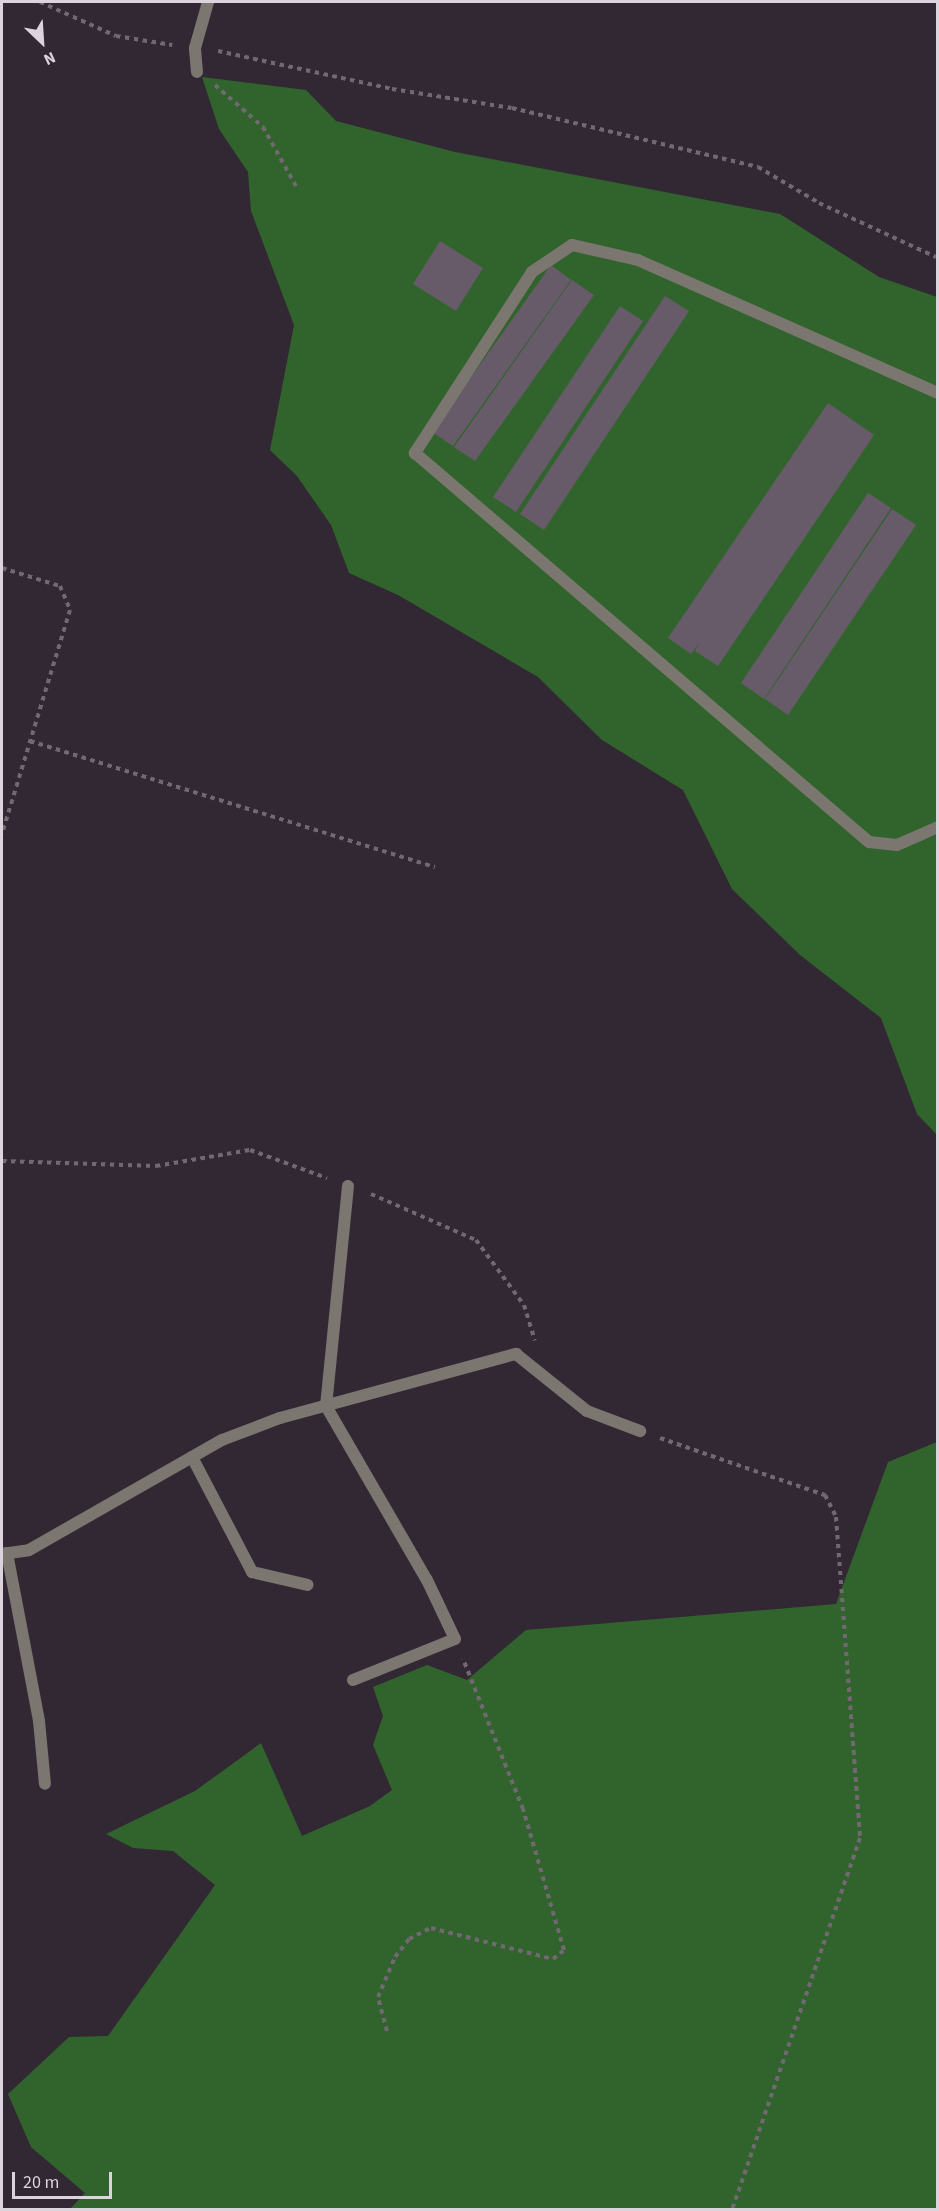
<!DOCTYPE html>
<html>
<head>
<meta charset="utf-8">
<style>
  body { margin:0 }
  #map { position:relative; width:939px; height:2211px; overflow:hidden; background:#322834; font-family:"Source Sans 3",sans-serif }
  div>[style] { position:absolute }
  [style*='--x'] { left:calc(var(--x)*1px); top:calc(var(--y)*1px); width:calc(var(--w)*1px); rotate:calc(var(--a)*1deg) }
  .forest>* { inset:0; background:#31642d }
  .building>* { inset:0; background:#675b69 }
  .path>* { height:4px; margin-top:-2px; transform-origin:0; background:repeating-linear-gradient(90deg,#716872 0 4.5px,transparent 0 9px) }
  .lane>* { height:12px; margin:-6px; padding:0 6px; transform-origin:6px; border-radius:6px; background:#7c7670 }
  .street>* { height:12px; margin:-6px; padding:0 6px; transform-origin:6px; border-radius:6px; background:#7c7670 }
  span { translate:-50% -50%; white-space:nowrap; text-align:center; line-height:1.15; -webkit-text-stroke:6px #322834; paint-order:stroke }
  .frame { position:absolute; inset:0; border:3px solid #dbd4dc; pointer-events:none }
  .north { position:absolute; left:12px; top:12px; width:60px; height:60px; -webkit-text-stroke:4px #322834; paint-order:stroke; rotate:155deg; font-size:16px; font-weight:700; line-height:24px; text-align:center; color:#dbd4dc }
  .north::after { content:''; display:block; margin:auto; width:21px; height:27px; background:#dbd4dc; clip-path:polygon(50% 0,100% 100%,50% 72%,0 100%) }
  .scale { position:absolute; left:12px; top:2172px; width:100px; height:27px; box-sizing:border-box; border:3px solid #dbd4dc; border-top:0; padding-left:8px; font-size:18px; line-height:21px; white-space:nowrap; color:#dbd4dc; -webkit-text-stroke:4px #322834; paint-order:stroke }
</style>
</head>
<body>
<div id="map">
  <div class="forest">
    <i style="clip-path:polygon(202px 77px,306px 90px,336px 121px,455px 152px,780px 214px,879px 277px,937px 297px,937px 1135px,917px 1114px,881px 1018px,800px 955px,732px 889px,683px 790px,602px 740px,538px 677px,398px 595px,349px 573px,331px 525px,297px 476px,270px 450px,294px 325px,251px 211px,248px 172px,219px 129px)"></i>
    <i style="clip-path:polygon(937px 1442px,937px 2209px,70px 2209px,85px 2193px,31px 2147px,8px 2094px,69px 2037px,108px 2036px,215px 1885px,173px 1851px,133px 1848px,106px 1834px,195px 1791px,261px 1743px,302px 1836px,370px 1806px,392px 1790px,373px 1745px,383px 1716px,373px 1687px,427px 1665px,467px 1680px,526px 1630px,836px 1604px,888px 1462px)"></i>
  </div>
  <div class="building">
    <i style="clip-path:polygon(440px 241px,483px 268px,456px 311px,413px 284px)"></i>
    <i style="clip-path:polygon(551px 265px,571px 280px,453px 446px,432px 432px)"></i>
    <i style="clip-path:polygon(572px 280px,594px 295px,475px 461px,454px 447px)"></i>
    <i style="clip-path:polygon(665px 296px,689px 311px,544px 530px,520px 514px)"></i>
    <i style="clip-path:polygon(620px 306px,643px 321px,516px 512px,493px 497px)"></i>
    <i style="clip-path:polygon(828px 403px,874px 435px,718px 666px,695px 651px,699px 643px,691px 654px,668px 638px)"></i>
    <i style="clip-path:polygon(868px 493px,891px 508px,764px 699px,741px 683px)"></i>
    <i style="clip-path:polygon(892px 509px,916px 525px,788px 715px,765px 699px)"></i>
  </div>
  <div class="path">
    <i style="--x:40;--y:2;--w:83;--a:24.1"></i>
    <i style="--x:116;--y:36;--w:57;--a:9.1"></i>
    <i style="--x:218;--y:51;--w:178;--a:12.3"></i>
    <i style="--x:392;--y:89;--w:121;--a:9"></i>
    <i style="--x:512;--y:108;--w:253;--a:13.5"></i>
    <i style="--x:758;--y:167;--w:71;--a:30.5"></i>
    <i style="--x:819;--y:203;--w:129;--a:24.8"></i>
    <i style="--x:215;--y:85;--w:64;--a:41.2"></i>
    <i style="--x:263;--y:127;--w:68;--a:60.8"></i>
    <i style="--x:2;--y:568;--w:61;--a:17.2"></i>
    <i style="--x:60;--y:586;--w:26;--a:67"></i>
    <i style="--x:70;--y:610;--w:234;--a:106.9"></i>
    <i style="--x:30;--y:741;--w:424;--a:17.3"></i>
    <i style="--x:2;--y:1161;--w:154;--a:1.9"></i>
    <i style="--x:156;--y:1166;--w:95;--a:-9.7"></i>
    <i style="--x:250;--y:1150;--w:82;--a:20"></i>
    <i style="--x:371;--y:1194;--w:115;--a:23.7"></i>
    <i style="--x:476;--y:1240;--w:81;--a:53.6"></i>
    <i style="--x:524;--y:1305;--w:37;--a:73"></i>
    <i style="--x:660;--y:1438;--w:175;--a:19.1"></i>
    <i style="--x:825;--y:1495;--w:25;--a:63"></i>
    <i style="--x:836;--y:1517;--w:322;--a:85.7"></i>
    <i style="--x:860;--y:1838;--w:393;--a:109"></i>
    <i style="--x:387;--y:2031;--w:35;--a:-105"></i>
    <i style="--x:378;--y:1997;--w:43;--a:-67"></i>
    <i style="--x:395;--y:1957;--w:23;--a:-52"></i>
    <i style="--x:409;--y:1939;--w:25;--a:-27"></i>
    <i style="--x:431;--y:1928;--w:126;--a:14.3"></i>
    <i style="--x:553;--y:1959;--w:14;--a:-39"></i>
    <i style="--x:564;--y:1950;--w:147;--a:-106.2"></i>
    <i style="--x:523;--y:1809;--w:162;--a:-111.8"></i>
  </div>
  <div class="lane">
    <i style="--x:938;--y:393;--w:328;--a:-156.1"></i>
    <i style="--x:638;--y:260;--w:68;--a:-167.2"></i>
    <i style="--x:572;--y:245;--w:48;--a:146"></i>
    <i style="--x:532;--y:272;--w:216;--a:122.9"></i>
    <i style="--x:415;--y:453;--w:598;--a:40.59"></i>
    <i style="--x:869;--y:842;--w:28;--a:6"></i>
    <i style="--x:897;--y:845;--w:45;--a:-23.7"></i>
  </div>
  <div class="street">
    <i style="--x:197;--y:72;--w:24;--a:-95"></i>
    <i style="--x:195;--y:48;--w:48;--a:-74.2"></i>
    <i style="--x:348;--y:1186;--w:221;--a:95.7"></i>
    <i style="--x:326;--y:1406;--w:201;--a:59.9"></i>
    <i style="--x:427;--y:1580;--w:65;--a:64.6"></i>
    <i style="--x:455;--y:1639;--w:110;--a:158.1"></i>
    <i style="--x:192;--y:1457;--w:130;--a:62.4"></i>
    <i style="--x:252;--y:1572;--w:57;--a:13.1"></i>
    <i style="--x:7;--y:1553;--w:171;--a:79.2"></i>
    <i style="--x:39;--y:1721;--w:63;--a:84.6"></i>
    <i style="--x:2;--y:1554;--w:27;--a:-8"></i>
    <i style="--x:29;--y:1550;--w:222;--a:-29.7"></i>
    <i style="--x:222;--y:1440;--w:62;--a:-20.8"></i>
    <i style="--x:280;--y:1418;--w:245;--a:-15.2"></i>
    <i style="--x:516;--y:1354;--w:91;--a:38.8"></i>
    <i style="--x:587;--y:1411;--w:57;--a:20.7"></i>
  </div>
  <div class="frame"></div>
  <div class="north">N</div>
  <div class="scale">20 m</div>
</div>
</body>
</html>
